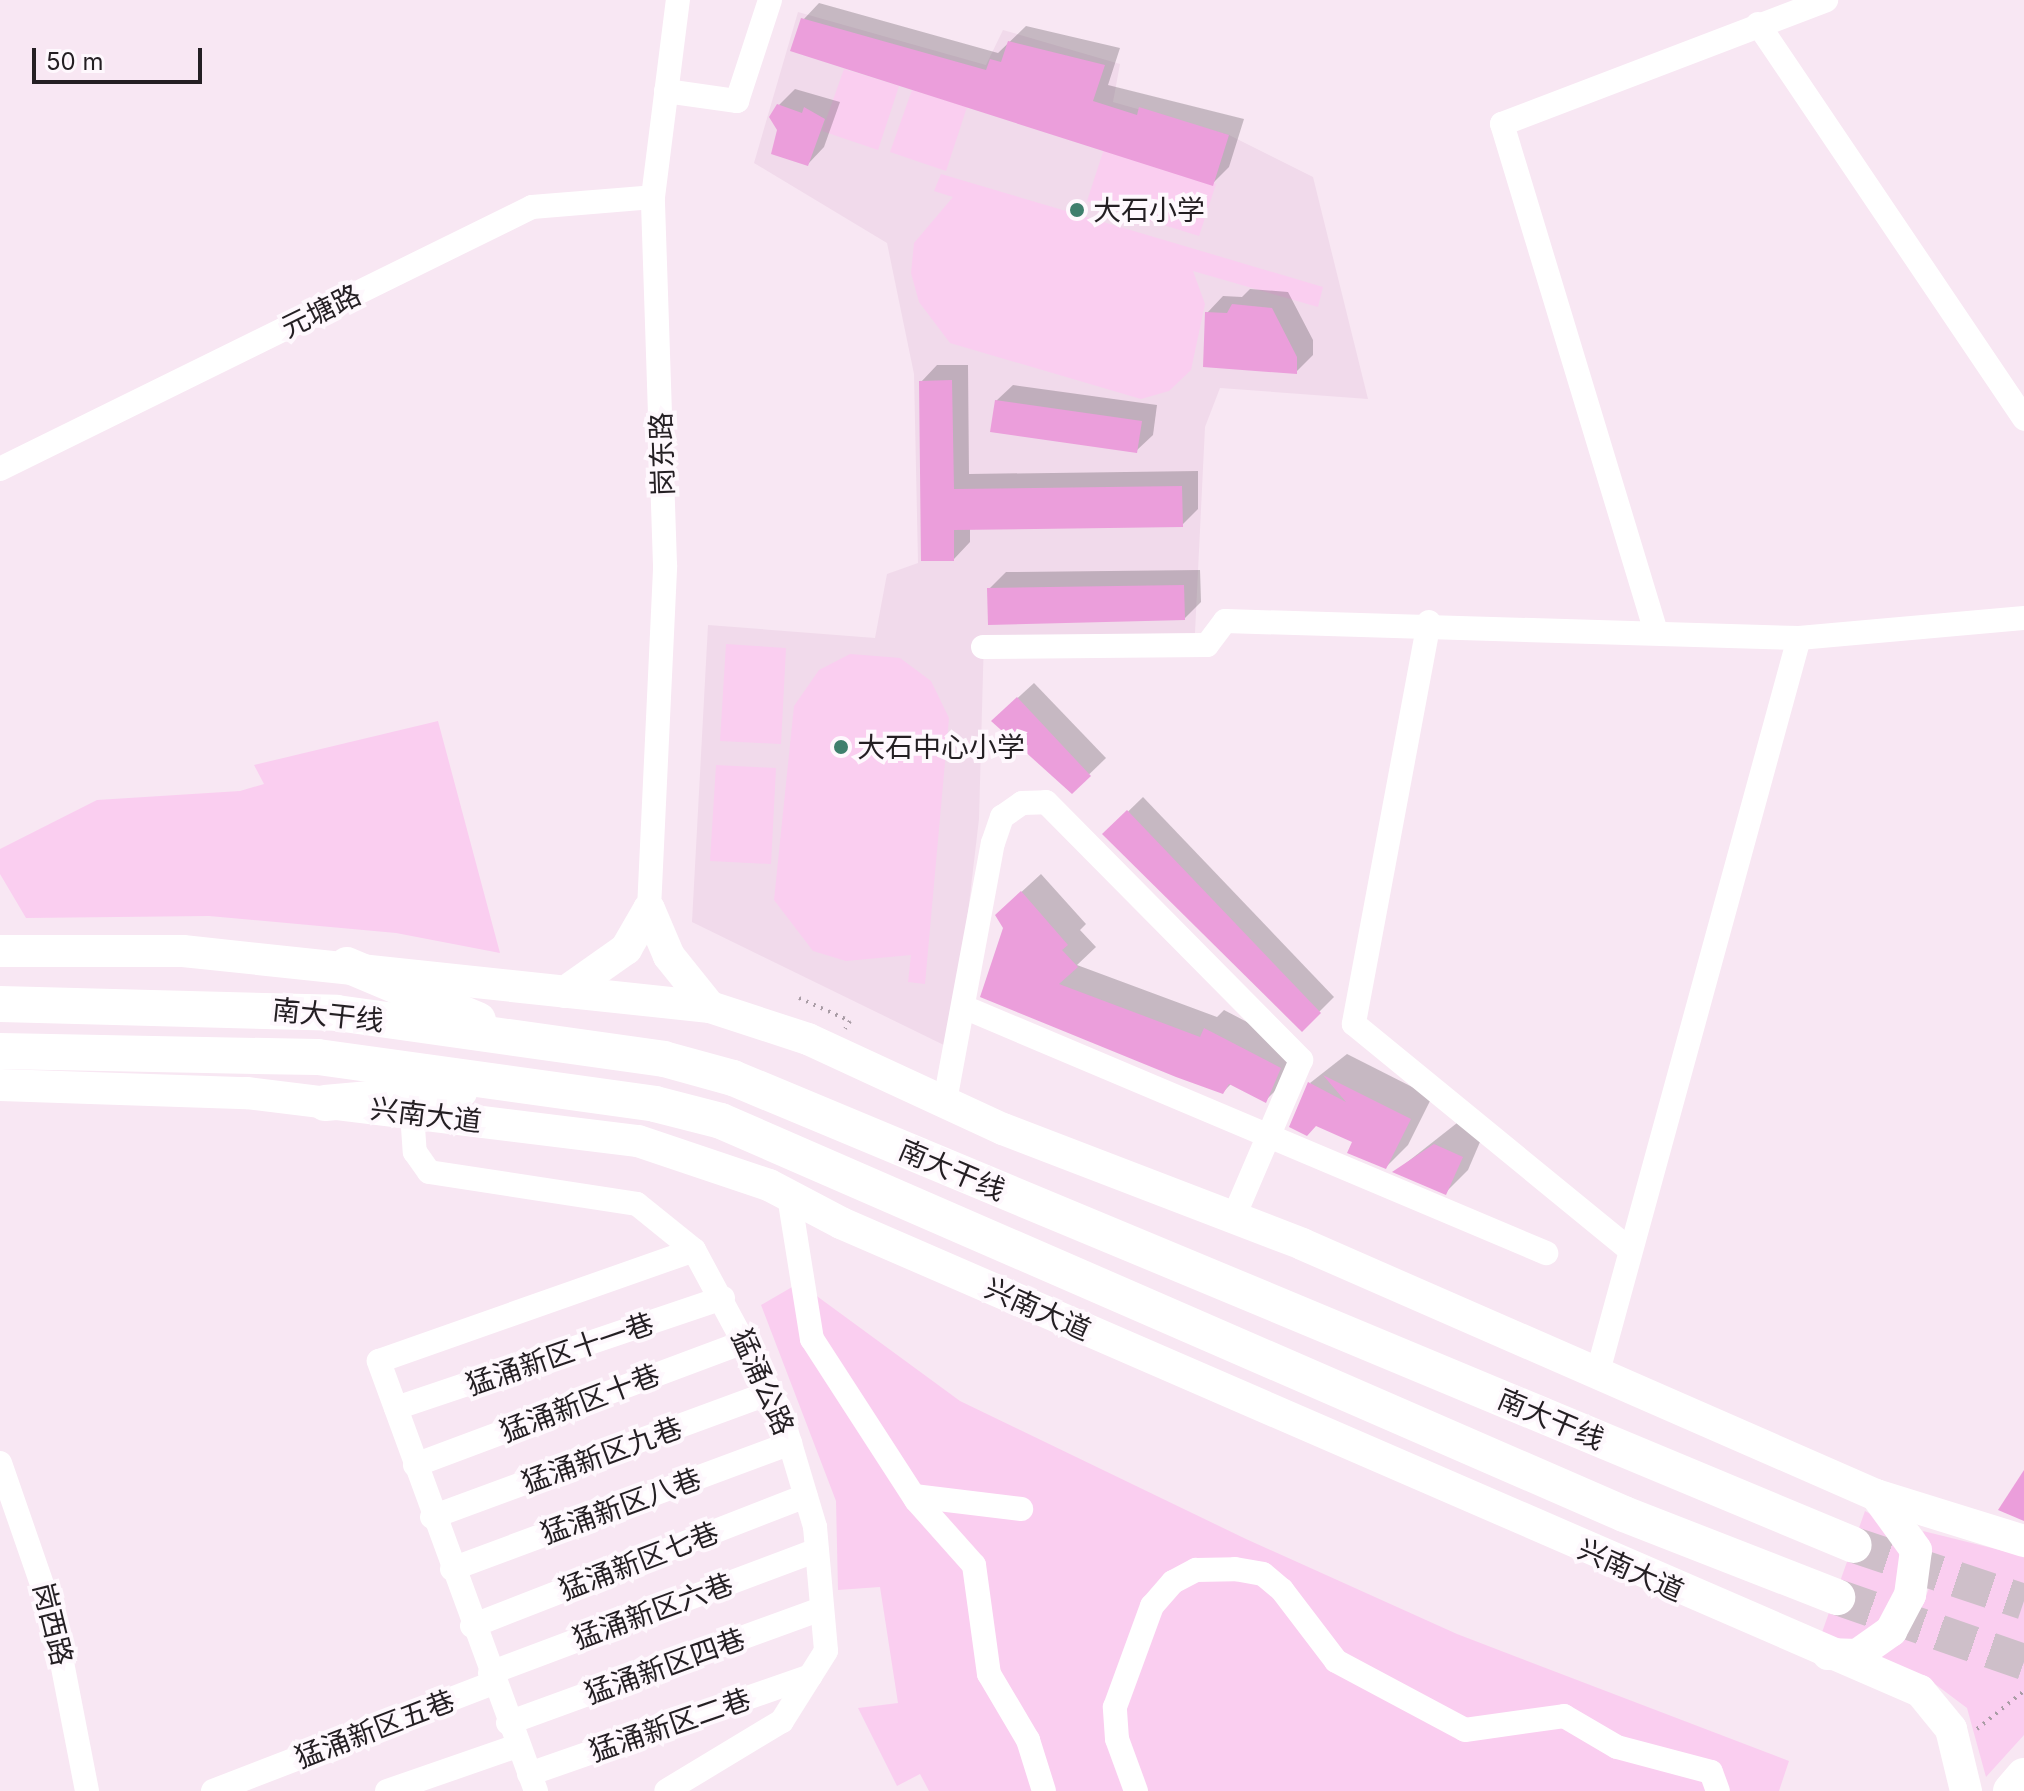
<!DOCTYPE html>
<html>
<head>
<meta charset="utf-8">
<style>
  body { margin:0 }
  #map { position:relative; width:2024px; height:1791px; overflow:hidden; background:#f8e7f3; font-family:Inter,"Noto Sans SC",sans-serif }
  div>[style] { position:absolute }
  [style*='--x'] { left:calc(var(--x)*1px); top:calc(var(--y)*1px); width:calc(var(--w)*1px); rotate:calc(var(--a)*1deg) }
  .built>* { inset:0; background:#f1daeb }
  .green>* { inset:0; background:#facef0 }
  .shadow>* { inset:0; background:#0003 }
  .building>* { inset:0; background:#eb9edb }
  .highway-tunnel>* { height:36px; margin-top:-18px; transform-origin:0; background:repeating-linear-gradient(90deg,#cebfc9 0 36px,transparent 0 54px) }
  .path>* { height:4px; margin-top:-2px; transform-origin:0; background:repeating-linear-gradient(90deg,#a99ca5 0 2px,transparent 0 8px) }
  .minor>* { height:24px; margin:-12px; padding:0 12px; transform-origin:12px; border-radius:12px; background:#fff }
  .major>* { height:32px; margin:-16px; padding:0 16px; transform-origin:16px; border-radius:16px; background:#fff }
  .highway>* { height:36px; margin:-18px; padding:0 18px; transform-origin:18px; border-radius:18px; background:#fff }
  .dots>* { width:22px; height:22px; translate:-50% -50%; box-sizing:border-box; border:4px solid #fef8fd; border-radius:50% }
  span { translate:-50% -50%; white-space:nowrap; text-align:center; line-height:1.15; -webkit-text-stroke:8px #fef8fd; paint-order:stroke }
  .poi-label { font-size:28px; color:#241f23 }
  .left { translate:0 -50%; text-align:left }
  .street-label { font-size:28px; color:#241f23 }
  .scale { position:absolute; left:32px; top:48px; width:170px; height:36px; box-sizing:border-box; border:4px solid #241f23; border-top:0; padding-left:10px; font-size:24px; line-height:28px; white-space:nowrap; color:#241f23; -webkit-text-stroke:6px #fef8fd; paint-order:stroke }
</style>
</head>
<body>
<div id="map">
  <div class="built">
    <i style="clip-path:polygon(798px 12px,986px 65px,1003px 30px,1120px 64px,1113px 102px,1229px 135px,1313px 177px,1368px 399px,1220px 388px,1205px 427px,1195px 633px,984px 637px,979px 819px,952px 1049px,692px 922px,708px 625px,875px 638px,887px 574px,918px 563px,914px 374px,887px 243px,754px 163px)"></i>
  </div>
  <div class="green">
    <i style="clip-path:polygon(844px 69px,899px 86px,878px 150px,822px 131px)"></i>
    <i style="clip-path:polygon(912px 90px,967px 107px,946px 171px,890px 152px)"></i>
    <i style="clip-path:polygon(1104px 149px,1216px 184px,1199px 236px,1087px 201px)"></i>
    <i style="clip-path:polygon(941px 174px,1323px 287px,1318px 307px,1193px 271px,1205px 304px,1191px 370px,1169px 391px,1141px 399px,950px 343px,919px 302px,911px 273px,914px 243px,953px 197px,934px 191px)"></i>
    <i style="clip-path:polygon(726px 644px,786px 648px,781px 744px,720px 741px)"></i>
    <i style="clip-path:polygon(850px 654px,900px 658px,931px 681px,949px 718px,925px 984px,908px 982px,911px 955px,846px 961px,813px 951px,774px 900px,794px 706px,819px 670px)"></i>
    <i style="clip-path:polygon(438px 721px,500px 953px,396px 933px,209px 916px,26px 918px,0 874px,0 849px,97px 800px,240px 791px,264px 784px,254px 765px)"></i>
    <i style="clip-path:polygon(716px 765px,776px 768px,771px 864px,710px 861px)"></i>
    <i style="clip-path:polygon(799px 1283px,960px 1401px,1246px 1539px,1457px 1634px,1789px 1761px,1779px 1791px,929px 1791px,920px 1774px,897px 1786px,858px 1708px,898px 1703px,880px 1587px,838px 1590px,836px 1501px,761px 1305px)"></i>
    <i style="clip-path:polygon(1865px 1511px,1892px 1526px,1905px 1552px,1897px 1593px,1877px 1625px,1848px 1643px,1820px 1638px)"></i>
    <i style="clip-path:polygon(1923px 1531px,2024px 1556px,2024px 1735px,1986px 1777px,1967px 1708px,1931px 1681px,1874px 1662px,1912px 1634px,1929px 1588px,1931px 1553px)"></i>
  </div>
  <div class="shadow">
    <i style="clip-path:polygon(819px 3px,998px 53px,1026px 26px,1120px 48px,1108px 85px,1244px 119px,1229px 167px,1213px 183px,803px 20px)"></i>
    <i style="clip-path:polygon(795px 89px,840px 102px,824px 147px,808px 164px,779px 130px,778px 106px)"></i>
    <i style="clip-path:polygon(1250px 289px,1288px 292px,1313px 340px,1313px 355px,1296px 372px,1207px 313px,1223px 296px,1242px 297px)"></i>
    <i style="clip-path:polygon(937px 365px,968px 365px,969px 474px,1198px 471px,1198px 509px,1182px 525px,970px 528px,970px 542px,954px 559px,921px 382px)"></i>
    <i style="clip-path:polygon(1013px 385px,1157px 405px,1153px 435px,1136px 451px,996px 401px)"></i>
    <i style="clip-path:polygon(1200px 570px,1201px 602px,1184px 619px,989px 589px,1006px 572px)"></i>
    <i style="clip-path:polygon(1034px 683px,1106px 758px,1072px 791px,1010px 705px)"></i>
    <i style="clip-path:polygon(1143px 797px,1334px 997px,1301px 1030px,1105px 834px)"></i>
    <i style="clip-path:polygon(1041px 874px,1086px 924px,1080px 930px,1096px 947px,1077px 965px,1217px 1017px,1224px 1010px,1299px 1049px,1285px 1081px,1266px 1100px,1232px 1083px,1223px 1092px,982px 996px,1017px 896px)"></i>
    <i style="clip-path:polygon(1347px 1054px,1432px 1097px,1408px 1145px,1386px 1167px,1310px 1083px)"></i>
    <i style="clip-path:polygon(1457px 1123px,1483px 1135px,1468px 1170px,1446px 1192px,1396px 1171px)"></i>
  </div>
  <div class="building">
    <i style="clip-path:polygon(801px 18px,986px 70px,990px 59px,1001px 62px,1008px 41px,1105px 65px,1093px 101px,1137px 115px,1139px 107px,1229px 135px,1213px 186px,790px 51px)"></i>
    <i style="clip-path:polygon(777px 104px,802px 113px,804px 107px,825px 119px,808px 166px,771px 154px,777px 130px,769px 117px)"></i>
    <i style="clip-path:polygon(1232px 304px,1272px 308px,1297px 357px,1297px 374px,1203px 367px,1205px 312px,1227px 313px)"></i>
    <i style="clip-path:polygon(952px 380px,954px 489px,1182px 486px,1183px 527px,954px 530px,954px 561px,921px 561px,919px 381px)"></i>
    <i style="clip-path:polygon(995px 400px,1142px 421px,1137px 453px,990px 432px)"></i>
    <i style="clip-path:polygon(1184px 585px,1185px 620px,988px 625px,987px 588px)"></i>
    <i style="clip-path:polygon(1017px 697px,1091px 776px,1072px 794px,991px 721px)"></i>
    <i style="clip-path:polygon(1127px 810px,1321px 1013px,1302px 1032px,1102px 834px)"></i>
    <i style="clip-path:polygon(1021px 891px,1068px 945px,1062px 950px,1078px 967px,1059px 984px,1200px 1037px,1204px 1028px,1281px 1068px,1266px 1103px,1229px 1084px,1223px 1094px,1176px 1077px,980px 997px,1003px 928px,995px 915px)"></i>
    <i style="clip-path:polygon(1323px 1075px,1411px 1119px,1386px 1169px,1347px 1153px,1352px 1142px,1316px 1126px,1307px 1136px,1289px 1127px,1308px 1082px,1346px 1102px)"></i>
    <i style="clip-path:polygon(1434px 1144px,1463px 1157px,1446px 1195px,1392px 1172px)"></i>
    <i style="clip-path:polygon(2024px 1470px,2024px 1521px,1998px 1510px)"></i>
  </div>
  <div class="highway-tunnel">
    <i style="--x:1854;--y:1545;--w:179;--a:18.5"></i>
    <i style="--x:1837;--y:1597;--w:198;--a:19.2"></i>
  </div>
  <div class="path">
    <i style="--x:799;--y:998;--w:56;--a:24.3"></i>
    <i style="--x:850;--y:1021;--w:9;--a:122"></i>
    <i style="--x:1977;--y:1729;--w:60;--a:-39"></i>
  </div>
  <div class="minor">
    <i style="--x:1758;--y:24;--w:476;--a:56"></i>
    <i style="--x:666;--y:91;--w:72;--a:8"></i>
    <i style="--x:737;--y:101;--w:106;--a:-71.9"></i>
    <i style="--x:0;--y:469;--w:593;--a:-26.22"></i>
    <i style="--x:532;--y:207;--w:121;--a:-4.7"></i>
    <i style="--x:1429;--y:622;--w:409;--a:100.6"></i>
    <i style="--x:1354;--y:1024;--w:357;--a:39.3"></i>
    <i style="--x:1656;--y:632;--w:531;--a:-106.86"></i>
    <i style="--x:1502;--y:124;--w:347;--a:-20.9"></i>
    <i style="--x:983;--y:647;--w:224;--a:-0.5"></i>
    <i style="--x:1207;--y:645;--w:30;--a:-53"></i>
    <i style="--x:1225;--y:621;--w:574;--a:1.7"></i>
    <i style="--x:1799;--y:638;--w:226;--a:-5.1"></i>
    <i style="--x:649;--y:909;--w:344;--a:-87.3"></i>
    <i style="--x:665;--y:565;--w:368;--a:-91.9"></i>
    <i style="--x:653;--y:197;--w:199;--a:-82.8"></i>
    <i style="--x:966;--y:1008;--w:630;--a:22.9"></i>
    <i style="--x:945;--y:1101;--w:262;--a:-79.5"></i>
    <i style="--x:993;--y:843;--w:28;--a:-71"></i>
    <i style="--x:1002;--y:817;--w:24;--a:-35"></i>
    <i style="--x:1022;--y:803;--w:24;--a:-2"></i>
    <i style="--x:1046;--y:802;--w:363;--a:45.3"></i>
    <i style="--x:1301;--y:1060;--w:170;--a:113.2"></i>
    <i style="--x:412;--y:1113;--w:39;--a:86"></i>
    <i style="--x:415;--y:1152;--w:24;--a:55"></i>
    <i style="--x:429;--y:1172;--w:210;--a:8.7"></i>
    <i style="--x:637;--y:1204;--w:73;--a:38.9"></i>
    <i style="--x:694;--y:1250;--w:182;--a:61.7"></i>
    <i style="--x:780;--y:1410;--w:122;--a:73.3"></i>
    <i style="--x:815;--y:1527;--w:124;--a:84.9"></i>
    <i style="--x:826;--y:1651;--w:83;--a:122.2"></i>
    <i style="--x:782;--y:1721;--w:135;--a:148.9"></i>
    <i style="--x:789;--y:1196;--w:145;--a:80.9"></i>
    <i style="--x:812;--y:1339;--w:192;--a:57.1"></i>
    <i style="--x:916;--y:1500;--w:87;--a:48.3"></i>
    <i style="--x:974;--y:1565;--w:110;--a:82.2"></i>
    <i style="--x:989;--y:1674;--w:77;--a:59.4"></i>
    <i style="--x:1028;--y:1740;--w:53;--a:72.6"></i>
    <i style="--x:1597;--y:1375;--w:764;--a:-74.67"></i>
    <i style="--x:396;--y:1408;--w:345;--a:-18.6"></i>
    <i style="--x:0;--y:1463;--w:162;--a:70.9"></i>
    <i style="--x:53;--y:1616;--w:178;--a:79"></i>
    <i style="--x:415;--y:1465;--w:353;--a:-20.5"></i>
    <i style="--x:914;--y:1496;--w:108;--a:6.9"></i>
    <i style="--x:432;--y:1517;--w:361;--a:-20.2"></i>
    <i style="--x:452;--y:1569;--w:361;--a:-20.4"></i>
    <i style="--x:472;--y:1626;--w:358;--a:-21.3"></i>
    <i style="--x:490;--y:1673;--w:349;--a:-20.6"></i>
    <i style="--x:508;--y:1723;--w:334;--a:-20"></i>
    <i style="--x:529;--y:1774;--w:298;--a:-19.2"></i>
    <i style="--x:213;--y:1791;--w:300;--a:-21.1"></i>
    <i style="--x:387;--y:1791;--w:138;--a:-19.1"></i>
    <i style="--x:536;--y:1791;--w:458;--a:-110.1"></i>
    <i style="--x:379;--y:1361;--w:334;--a:-19.4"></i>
    <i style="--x:1136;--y:1791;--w:55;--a:-110.1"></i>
    <i style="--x:1117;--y:1739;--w:32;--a:-94"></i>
    <i style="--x:1115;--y:1707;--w:108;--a:-69.9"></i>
    <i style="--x:1152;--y:1606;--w:32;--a:-49"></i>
    <i style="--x:1173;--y:1582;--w:26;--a:-28"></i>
    <i style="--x:1196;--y:1570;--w:39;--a:-1"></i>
    <i style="--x:1235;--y:1569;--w:28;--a:10"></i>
    <i style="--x:1263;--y:1574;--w:25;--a:40"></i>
    <i style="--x:1282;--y:1590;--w:89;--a:52.7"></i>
    <i style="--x:1336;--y:1661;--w:146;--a:28.1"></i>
    <i style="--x:1465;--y:1730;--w:100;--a:-8"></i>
    <i style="--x:1564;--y:1716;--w:61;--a:30.3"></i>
    <i style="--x:1617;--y:1747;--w:97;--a:14.9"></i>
    <i style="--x:1711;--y:1772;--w:20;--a:70"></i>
  </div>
  <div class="major">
    <i style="--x:649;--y:909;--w:51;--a:66.9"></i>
    <i style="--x:669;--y:956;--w:65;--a:51.2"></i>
    <i style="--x:0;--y:951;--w:183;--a:0"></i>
    <i style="--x:183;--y:951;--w:530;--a:6.07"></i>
    <i style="--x:710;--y:1007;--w:103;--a:18.1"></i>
    <i style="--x:808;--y:1039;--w:215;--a:24.8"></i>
    <i style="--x:1003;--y:1129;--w:320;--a:21"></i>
    <i style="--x:1302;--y:1244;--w:626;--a:23.62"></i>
    <i style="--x:1876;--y:1495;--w:155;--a:17.3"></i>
    <i style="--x:565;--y:992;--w:75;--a:-35.2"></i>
    <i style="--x:626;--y:949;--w:46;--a:-60.1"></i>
    <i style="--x:0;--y:1085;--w:247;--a:1.9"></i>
    <i style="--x:247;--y:1093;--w:394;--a:7"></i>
    <i style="--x:638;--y:1141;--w:138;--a:18.6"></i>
    <i style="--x:769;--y:1185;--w:81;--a:27.8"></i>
    <i style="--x:841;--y:1223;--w:1176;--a:23.45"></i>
    <i style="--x:1920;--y:1691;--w:49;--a:50.8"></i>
    <i style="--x:1951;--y:1729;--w:64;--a:76.4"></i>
    <i style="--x:1828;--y:1654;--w:29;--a:2"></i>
    <i style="--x:1857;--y:1655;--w:42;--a:-35.2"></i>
    <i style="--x:1891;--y:1631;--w:41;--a:-62.2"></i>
    <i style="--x:1910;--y:1595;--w:45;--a:-82.4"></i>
    <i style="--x:1916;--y:1550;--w:68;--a:-126"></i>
  </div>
  <div class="highway">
    <i style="--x:347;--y:965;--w:142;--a:22.8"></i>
    <i style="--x:0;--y:1004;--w:337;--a:1.5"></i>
    <i style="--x:337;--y:1013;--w:330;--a:8"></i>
    <i style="--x:664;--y:1059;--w:72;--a:15.4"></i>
    <i style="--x:733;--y:1078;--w:1214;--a:22.62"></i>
    <i style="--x:0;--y:1051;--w:318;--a:1.1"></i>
    <i style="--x:318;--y:1057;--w:340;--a:7.9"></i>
    <i style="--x:655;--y:1104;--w:68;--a:14.4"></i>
    <i style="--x:721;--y:1121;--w:985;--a:23.52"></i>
    <i style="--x:1624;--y:1514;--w:229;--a:21.3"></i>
    <i style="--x:325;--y:1103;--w:135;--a:-5.1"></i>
    <i style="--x:2011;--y:1791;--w:20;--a:-49"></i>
  </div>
  <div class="dots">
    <i style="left:1077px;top:210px;background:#3f7f6d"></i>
    <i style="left:841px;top:747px;background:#3f7f6d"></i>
  </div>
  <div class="poi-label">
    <span class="left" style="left:1093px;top:210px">大石小学</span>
    <span class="left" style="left:857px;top:747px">大石中心小学</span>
  </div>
  <div class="street-label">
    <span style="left:321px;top:311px;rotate:-26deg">元塘路</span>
    <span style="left:662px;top:454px;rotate:-92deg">岗东路</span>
    <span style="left:328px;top:1015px;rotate:6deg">南大干线</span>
    <span style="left:426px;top:1115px;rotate:7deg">兴南大道</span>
    <span style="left:952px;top:1170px;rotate:23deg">南大干线</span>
    <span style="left:1038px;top:1309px;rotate:24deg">兴南大道</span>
    <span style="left:560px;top:1354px;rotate:-19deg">猛涌新区十一巷</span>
    <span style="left:763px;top:1382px;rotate:66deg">猛涌公路</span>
    <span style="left:580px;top:1403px;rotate:-21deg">猛涌新区十巷</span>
    <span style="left:1551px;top:1419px;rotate:23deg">南大干线</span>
    <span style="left:602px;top:1455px;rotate:-20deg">猛涌新区九巷</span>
    <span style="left:621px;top:1506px;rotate:-20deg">猛涌新区八巷</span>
    <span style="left:639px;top:1561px;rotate:-21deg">猛涌新区七巷</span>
    <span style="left:1631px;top:1570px;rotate:24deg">兴南大道</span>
    <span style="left:653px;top:1611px;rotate:-20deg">猛涌新区六巷</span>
    <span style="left:53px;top:1624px;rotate:76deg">岗西路</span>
    <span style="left:665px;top:1666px;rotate:-20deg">猛涌新区四巷</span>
    <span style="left:670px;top:1725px;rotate:-19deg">猛涌新区二巷</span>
    <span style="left:375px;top:1729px;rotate:-21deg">猛涌新区五巷</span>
  </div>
  <div class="scale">50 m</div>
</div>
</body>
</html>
